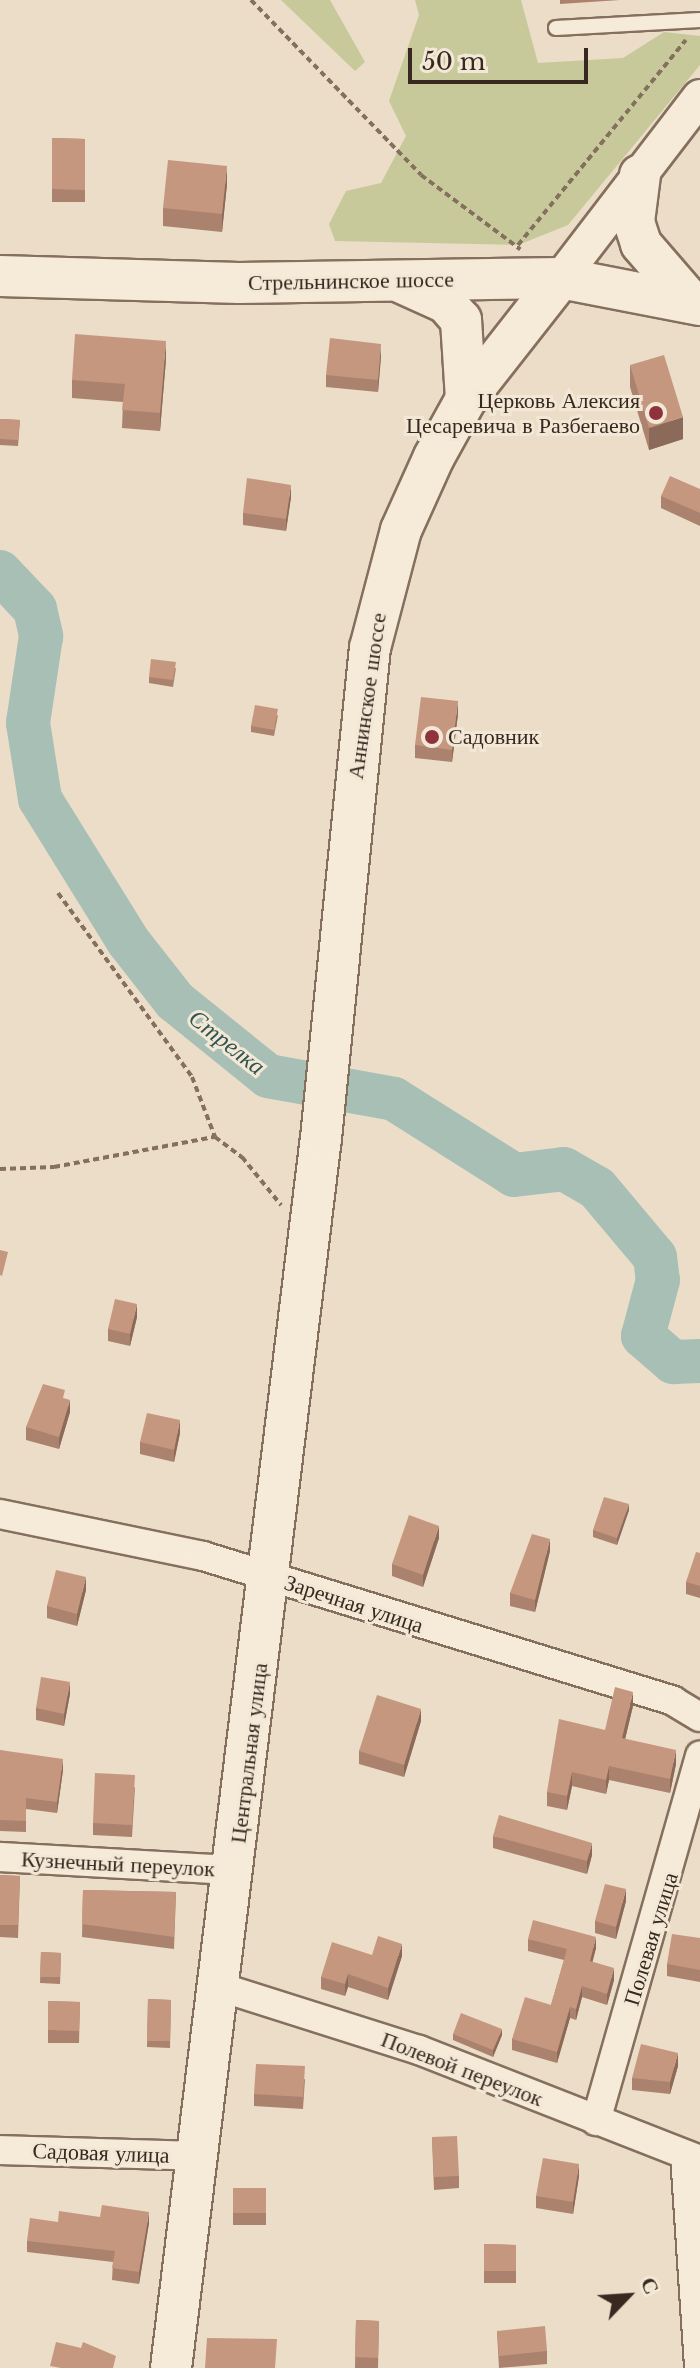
<!DOCTYPE html>
<html>
<head>
<meta charset="utf-8">
<style>
  body { margin:0 }
  #map { position:relative; width:700px; height:2368px; overflow:hidden; background:#ebddc7; font-family:"Libre Baskerville",serif }
  div>[style] { position:absolute }
  [style*='--x'] { left:calc(var(--x)*1px); top:calc(var(--y)*1px); width:calc(var(--w)*1px); rotate:calc(var(--a)*1deg) }
  .green>* { inset:0; background:#c7c99b }
  .river>* { height:44px; margin:-22px; padding:0 22px; transform-origin:22px; border-radius:22px; background:#a8bfb6 }
  .path>* { height:4px; margin-top:-2px; transform-origin:0; background:repeating-linear-gradient(90deg,#856f5d 0 6px,transparent 0 10px) }
  .roads { filter:drop-shadow(2px 0 #856f5d) drop-shadow(-2px 0 #856f5d) drop-shadow(0 2px #856f5d) drop-shadow(0 -2px #856f5d) }
  .service>* { height:14px; margin:-7px; padding:0 7px; transform-origin:7px; border-radius:7px; background:#f6ebd9 }
  .minor>* { height:28px; margin:-14px; padding:0 14px; transform-origin:14px; border-radius:14px; background:#f6ebd9 }
  .tertiary>* { height:34px; margin:-17px; padding:0 17px; transform-origin:17px; border-radius:17px; background:#f6ebd9 }
  .secondary>* { height:40px; margin:-20px; padding:0 20px; transform-origin:20px; border-radius:20px; background:#f6ebd9 }
  .wall>* { inset:0; background:#aa826d }
  .shaded-wall>* { inset:0; background:#8b6a59 }
  .building>* { inset:0; background:#c6977f }
  .dots>* { width:22px; height:22px; translate:-50% -50%; box-sizing:border-box; border:4px solid #f3e8d6; border-radius:50% }
  span { translate:-50% -50%; white-space:nowrap; text-align:center; line-height:1.15; -webkit-text-stroke:6px #f3e8d6; paint-order:stroke }
  .street-label { font-size:22px; color:#372920 }
  .poi-label { font-size:22px; color:#372920 }
  .right { translate:-100% -50%; text-align:right }
  .left { translate:0 -50%; text-align:left }
  .water-label { font-size:24px; color:#315550; font-style:italic }
  .north { position:absolute; left:588px; top:2256px; width:80px; height:80px; -webkit-text-stroke:6px #f3e8d6; paint-order:stroke; rotate:65deg; font-size:22px; font-weight:700; line-height:32px; text-align:center; color:#372920 }
  .north::after { content:''; display:block; margin:auto; width:28px; height:36px; background:#372920; clip-path:polygon(50% 0,100% 100%,50% 72%,0 100%) }
  .scale { position:absolute; left:408px; top:48px; width:180px; height:36px; box-sizing:border-box; border:4px solid #372920; border-top:0; padding-left:10px; font-size:24px; line-height:28px; white-space:nowrap; color:#372920; -webkit-text-stroke:6px #f3e8d6; paint-order:stroke }
</style>
</head>
<body>
<div id="map">
  <div class="green">
    <i style="clip-path:polygon(281px 0,330px 0,365px 62px,355px 71px)"></i>
    <i style="clip-path:polygon(415px 0,521px 0,538px 63px,623px 58px,664px 32px,700px 36px,700px 65px,568px 225px,518px 245px,335px 241px,329px 224px,346px 191px,381px 183px,406px 136px,389px 101px,419px 15px)"></i>
  </div>
  <div class="river">
    <i style="--x:0;--y:572;--w:51;--a:46.6"></i>
    <i style="--x:35;--y:609;--w:28;--a:77"></i>
    <i style="--x:41;--y:636;--w:88;--a:98.5"></i>
    <i style="--x:28;--y:723;--w:77;--a:81"></i>
    <i style="--x:40;--y:799;--w:167;--a:58.2"></i>
    <i style="--x:128;--y:941;--w:76;--a:51.9"></i>
    <i style="--x:175;--y:1001;--w:119;--a:38.9"></i>
    <i style="--x:268;--y:1076;--w:128;--a:10.3"></i>
    <i style="--x:394;--y:1099;--w:142;--a:32.3"></i>
    <i style="--x:514;--y:1175;--w:50;--a:-6.8"></i>
    <i style="--x:564;--y:1169;--w:38;--a:30"></i>
    <i style="--x:597;--y:1188;--w:90;--a:50"></i>
    <i style="--x:655;--y:1257;--w:23;--a:83"></i>
    <i style="--x:658;--y:1280;--w:58;--a:105"></i>
    <i style="--x:643;--y:1336;--w:40;--a:41"></i>
    <i style="--x:673;--y:1362;--w:27;--a:-2"></i>
  </div>
  <div class="path">
    <i style="--x:251;--y:0;--w:244;--a:45.8"></i>
    <i style="--x:421;--y:175;--w:124;--a:36.8"></i>
    <i style="--x:518;--y:245;--w:265;--a:-50.7"></i>
    <i style="--x:58;--y:893;--w:228;--a:53.9"></i>
    <i style="--x:192;--y:1077;--w:64;--a:69"></i>
    <i style="--x:215;--y:1137;--w:34;--a:37"></i>
    <i style="--x:242;--y:1157;--w:62;--a:50.9"></i>
    <i style="--x:0;--y:1169;--w:54;--a:-2.1"></i>
    <i style="--x:54;--y:1167;--w:164;--a:-10.6"></i>
  </div>
  <div class="roads">
    <div class="service">
      <i style="--x:556;--y:28;--w:144;--a:-3.2"></i>
    </div>
    <div class="minor">
      <i style="--x:0;--y:1514;--w:207;--a:11.7"></i>
      <i style="--x:203;--y:1556;--w:492;--a:17.1"></i>
      <i style="--x:673;--y:1701;--w:31;--a:31"></i>
      <i style="--x:0;--y:1857;--w:235;--a:3.2"></i>
      <i style="--x:220;--y:1987;--w:209;--a:17.6"></i>
      <i style="--x:419;--y:2050;--w:302;--a:21.4"></i>
      <i style="--x:596;--y:2121;--w:380;--a:-74.1"></i>
      <i style="--x:0;--y:2150;--w:201;--a:1.7"></i>
      <i style="--x:685;--y:2155;--w:213;--a:86.2"></i>
    </div>
    <div class="tertiary">
      <i style="--x:561;--y:278;--w:228;--a:-52.5"></i>
    </div>
    <div class="secondary">
      <i style="--x:640;--y:175;--w:47;--a:97.3"></i>
      <i style="--x:634;--y:222;--w:23;--a:72"></i>
      <i style="--x:641;--y:244;--w:78;--a:49.2"></i>
      <i style="--x:0;--y:276;--w:239;--a:1.7"></i>
      <i style="--x:239;--y:283;--w:322;--a:-0.9"></i>
      <i style="--x:561;--y:278;--w:142;--a:11"></i>
      <i style="--x:402;--y:283;--w:48;--a:24.4"></i>
      <i style="--x:446;--y:303;--w:23;--a:49"></i>
      <i style="--x:461;--y:320;--w:79;--a:86.4"></i>
      <i style="--x:171;--y:2368;--w:1239;--a:-83.05"></i>
      <i style="--x:321;--y:1138;--w:492;--a:-84.3"></i>
      <i style="--x:370;--y:648;--w:122;--a:-75.3"></i>
      <i style="--x:401;--y:530;--w:80;--a:-65.7"></i>
      <i style="--x:434;--y:457;--w:66;--a:-61.1"></i>
      <i style="--x:466;--y:399;--w:154;--a:-51.9"></i>
    </div>
  </div>
  <div class="wall">
    <i style="clip-path:polygon(560px 0,620px 0,560px 4px)"></i>
    <i style="clip-path:polygon(52px 138px,85px 139px,85px 202px,52px 202px)"></i>
    <i style="clip-path:polygon(227px 184px,222px 232px,163px 226px,163px 208px)"></i>
    <i style="clip-path:polygon(381px 356px,378px 392px,326px 387px,326px 375px)"></i>
    <i style="clip-path:polygon(166px 359px,160px 431px,122px 428px,123px 402px,72px 398px,72px 380px)"></i>
    <i style="clip-path:polygon(630px 365px,683px 439px,649px 450px,630px 387px)"></i>
    <i style="clip-path:polygon(0 419px,20px 420px,18px 446px,0 445px)"></i>
    <i style="clip-path:polygon(700px 489px,700px 526px,661px 508px,661px 496px)"></i>
    <i style="clip-path:polygon(291px 497px,286px 531px,243px 525px,243px 513px)"></i>
    <i style="clip-path:polygon(176px 668px,173px 687px,149px 683px,149px 677px)"></i>
    <i style="clip-path:polygon(458px 714px,452px 762px,415px 758px,415px 745px)"></i>
    <i style="clip-path:polygon(278px 715px,274px 736px,251px 732px,251px 726px)"></i>
    <i style="clip-path:polygon(137px 1317px,130px 1346px,108px 1341px,108px 1329px)"></i>
    <i style="clip-path:polygon(65px 1399px,70px 1412px,59px 1449px,26px 1440px,26px 1427px)"></i>
    <i style="clip-path:polygon(180px 1433px,174px 1462px,140px 1454px,140px 1442px)"></i>
    <i style="clip-path:polygon(629px 1510px,617px 1545px,593px 1537px,593px 1530px)"></i>
    <i style="clip-path:polygon(439px 1538px,423px 1587px,392px 1576px,392px 1564px)"></i>
    <i style="clip-path:polygon(550px 1551px,535px 1612px,510px 1606px,510px 1593px)"></i>
    <i style="clip-path:polygon(700px 1553px,700px 1598px,686px 1594px,686px 1582px)"></i>
    <i style="clip-path:polygon(86px 1590px,77px 1626px,47px 1618px,47px 1606px)"></i>
    <i style="clip-path:polygon(70px 1694px,64px 1726px,36px 1720px,36px 1708px)"></i>
    <i style="clip-path:polygon(633px 1706px,625px 1739px,676px 1764px,670px 1793px,609px 1780px,606px 1794px,572px 1786px,567px 1810px,547px 1806px,547px 1792px,605px 1730px)"></i>
    <i style="clip-path:polygon(421px 1721px,404px 1777px,359px 1764px,359px 1751px)"></i>
    <i style="clip-path:polygon(0 1750px,63px 1770px,57px 1813px,26px 1809px,26px 1832px,0 1831px)"></i>
    <i style="clip-path:polygon(135px 1787px,132px 1837px,93px 1835px,93px 1823px)"></i>
    <i style="clip-path:polygon(493px 1836px,592px 1855px,587px 1874px,493px 1848px)"></i>
    <i style="clip-path:polygon(0 1875px,20px 1876px,18px 1938px,0 1937px)"></i>
    <i style="clip-path:polygon(83px 1890px,176px 1892px,174px 1949px,82px 1937px)"></i>
    <i style="clip-path:polygon(626px 1901px,616px 1939px,595px 1933px,595px 1921px)"></i>
    <i style="clip-path:polygon(700px 1938px,700px 1982px,667px 1976px,667px 1964px)"></i>
    <i style="clip-path:polygon(528px 1939px,596px 1948px,592px 1962px,614px 1980px,607px 2005px,582px 1997px,576px 2020px,570px 2018px,557px 2063px,512px 2050px,512px 2039px,551px 2005px,564px 1960px,528px 1951px)"></i>
    <i style="clip-path:polygon(41px 1952px,61px 1953px,60px 1984px,40px 1983px)"></i>
    <i style="clip-path:polygon(372px 1955px,402px 1956px,388px 2000px,348px 1987px,345px 1996px,321px 1989px,321px 1977px)"></i>
    <i style="clip-path:polygon(148px 1999px,171px 2000px,170px 2048px,147px 2047px)"></i>
    <i style="clip-path:polygon(48px 2001px,80px 2002px,79px 2043px,48px 2043px)"></i>
    <i style="clip-path:polygon(453px 2034px,502px 2035px,493px 2057px,453px 2040px)"></i>
    <i style="clip-path:polygon(678px 2066px,670px 2094px,632px 2090px,632px 2078px)"></i>
    <i style="clip-path:polygon(305px 2079px,303px 2109px,254px 2106px,254px 2094px)"></i>
    <i style="clip-path:polygon(432px 2137px,459px 2176px,459px 2188px,434px 2190px)"></i>
    <i style="clip-path:polygon(579px 2176px,573px 2214px,536px 2208px,536px 2196px)"></i>
    <i style="clip-path:polygon(233px 2188px,266px 2188px,266px 2225px,233px 2225px)"></i>
    <i style="clip-path:polygon(58px 2222px,149px 2223px,139px 2284px,112px 2280px,113px 2262px,27px 2252px,27px 2241px)"></i>
    <i style="clip-path:polygon(484px 2244px,516px 2245px,516px 2283px,484px 2283px)"></i>
    <i style="clip-path:polygon(356px 2320px,379px 2321px,378px 2368px,355px 2368px)"></i>
    <i style="clip-path:polygon(497px 2331px,547px 2351px,547px 2364px,499px 2368px)"></i>
  </div>
  <div class="shaded-wall">
    <i style="clip-path:polygon(227px 166px,227px 184px,222px 232px,222px 214px)"></i>
    <i style="clip-path:polygon(166px 341px,166px 359px,160px 431px,160px 413px)"></i>
    <i style="clip-path:polygon(381px 344px,381px 356px,378px 392px,378px 380px)"></i>
    <i style="clip-path:polygon(683px 417px,683px 439px,649px 450px,649px 428px)"></i>
    <i style="clip-path:polygon(291px 485px,291px 497px,286px 531px,286px 519px)"></i>
    <i style="clip-path:polygon(458px 701px,458px 714px,452px 762px,452px 750px)"></i>
    <i style="clip-path:polygon(137px 1304px,137px 1317px,130px 1346px,130px 1334px)"></i>
    <i style="clip-path:polygon(70px 1400px,70px 1412px,59px 1449px,59px 1437px)"></i>
    <i style="clip-path:polygon(180px 1420px,180px 1433px,174px 1462px,174px 1450px)"></i>
    <i style="clip-path:polygon(629px 1504px,629px 1510px,617px 1545px,617px 1538px)"></i>
    <i style="clip-path:polygon(439px 1526px,439px 1538px,423px 1587px,423px 1575px)"></i>
    <i style="clip-path:polygon(550px 1539px,550px 1551px,535px 1612px,535px 1600px)"></i>
    <i style="clip-path:polygon(86px 1577px,86px 1590px,77px 1626px,77px 1614px)"></i>
    <i style="clip-path:polygon(70px 1682px,70px 1694px,64px 1726px,64px 1714px)"></i>
    <i style="clip-path:polygon(633px 1692px,633px 1706px,622px 1752px,622px 1738px)"></i>
    <i style="clip-path:polygon(421px 1709px,421px 1721px,404px 1777px,404px 1765px)"></i>
    <i style="clip-path:polygon(676px 1750px,676px 1764px,670px 1793px,670px 1779px)"></i>
    <i style="clip-path:polygon(63px 1759px,63px 1770px,57px 1813px,57px 1802px)"></i>
    <i style="clip-path:polygon(609px 1766px,609px 1780px,606px 1794px,606px 1780px)"></i>
    <i style="clip-path:polygon(572px 1772px,572px 1786px,567px 1810px,567px 1796px)"></i>
    <i style="clip-path:polygon(592px 1843px,592px 1855px,587px 1874px,587px 1861px)"></i>
    <i style="clip-path:polygon(626px 1889px,626px 1901px,616px 1939px,616px 1927px)"></i>
    <i style="clip-path:polygon(596px 1937px,596px 1948px,590px 1972px,590px 1961px)"></i>
    <i style="clip-path:polygon(402px 1944px,402px 1956px,388px 2000px,388px 1988px)"></i>
    <i style="clip-path:polygon(614px 1968px,614px 1980px,607px 2005px,607px 1994px)"></i>
    <i style="clip-path:polygon(348px 1974px,348px 1987px,345px 1996px,345px 1984px)"></i>
    <i style="clip-path:polygon(582px 1986px,582px 1997px,576px 2020px,576px 2009px)"></i>
    <i style="clip-path:polygon(570px 2007px,570px 2018px,557px 2063px,557px 2052px)"></i>
    <i style="clip-path:polygon(502px 2029px,502px 2035px,493px 2057px,493px 2050px)"></i>
    <i style="clip-path:polygon(678px 2053px,678px 2066px,670px 2094px,670px 2082px)"></i>
    <i style="clip-path:polygon(579px 2164px,579px 2176px,573px 2214px,573px 2202px)"></i>
    <i style="clip-path:polygon(149px 2212px,149px 2223px,139px 2284px,139px 2272px)"></i>
  </div>
  <div class="building">
    <i style="clip-path:polygon(52px 138px,85px 139px,85px 190px,52px 189px)"></i>
    <i style="clip-path:polygon(168px 160px,227px 166px,222px 214px,163px 208px)"></i>
    <i style="clip-path:polygon(75px 334px,166px 341px,160px 413px,122px 410px,125px 384px,72px 380px)"></i>
    <i style="clip-path:polygon(330px 338px,381px 344px,378px 380px,326px 375px)"></i>
    <i style="clip-path:polygon(664px 355px,683px 417px,649px 428px,630px 365px)"></i>
    <i style="clip-path:polygon(0 419px,20px 420px,18px 440px,0 439px)"></i>
    <i style="clip-path:polygon(670px 476px,700px 489px,700px 513px,661px 496px)"></i>
    <i style="clip-path:polygon(247px 478px,291px 485px,286px 519px,243px 513px)"></i>
    <i style="clip-path:polygon(151px 659px,176px 662px,173px 680px,149px 677px)"></i>
    <i style="clip-path:polygon(421px 697px,458px 701px,452px 750px,415px 745px)"></i>
    <i style="clip-path:polygon(255px 705px,278px 709px,274px 730px,251px 726px)"></i>
    <i style="clip-path:polygon(0 1250px,8px 1252px,2px 1276px,0 1275px)"></i>
    <i style="clip-path:polygon(115px 1299px,137px 1304px,130px 1334px,108px 1329px)"></i>
    <i style="clip-path:polygon(43px 1384px,65px 1390px,63px 1398px,70px 1400px,59px 1437px,26px 1427px)"></i>
    <i style="clip-path:polygon(147px 1413px,180px 1420px,174px 1450px,140px 1442px)"></i>
    <i style="clip-path:polygon(604px 1497px,629px 1504px,617px 1538px,593px 1530px)"></i>
    <i style="clip-path:polygon(409px 1515px,439px 1526px,423px 1575px,392px 1564px)"></i>
    <i style="clip-path:polygon(532px 1534px,550px 1539px,535px 1600px,510px 1593px)"></i>
    <i style="clip-path:polygon(696px 1552px,700px 1553px,700px 1586px,686px 1582px)"></i>
    <i style="clip-path:polygon(56px 1570px,86px 1577px,77px 1614px,47px 1606px)"></i>
    <i style="clip-path:polygon(41px 1677px,70px 1682px,64px 1714px,36px 1708px)"></i>
    <i style="clip-path:polygon(615px 1687px,633px 1692px,622px 1738px,676px 1750px,670px 1779px,609px 1766px,606px 1780px,572px 1772px,567px 1796px,547px 1792px,559px 1719px,605px 1730px)"></i>
    <i style="clip-path:polygon(377px 1695px,421px 1709px,404px 1765px,359px 1751px)"></i>
    <i style="clip-path:polygon(0 1750px,63px 1759px,57px 1802px,26px 1798px,26px 1821px,0 1820px)"></i>
    <i style="clip-path:polygon(95px 1773px,135px 1775px,132px 1825px,93px 1823px)"></i>
    <i style="clip-path:polygon(499px 1815px,592px 1843px,587px 1861px,493px 1836px)"></i>
    <i style="clip-path:polygon(0 1875px,20px 1876px,18px 1925px,0 1925px)"></i>
    <i style="clip-path:polygon(605px 1884px,626px 1889px,616px 1927px,595px 1921px)"></i>
    <i style="clip-path:polygon(83px 1890px,176px 1892px,174px 1937px,82px 1924px)"></i>
    <i style="clip-path:polygon(533px 1920px,596px 1937px,590px 1961px,614px 1968px,607px 1994px,582px 1986px,576px 2009px,570px 2007px,557px 2052px,512px 2039px,525px 1997px,551px 2005px,567px 1949px,528px 1939px)"></i>
    <i style="clip-path:polygon(672px 1934px,700px 1938px,700px 1970px,667px 1964px)"></i>
    <i style="clip-path:polygon(378px 1936px,402px 1944px,388px 1988px,348px 1974px,345px 1984px,321px 1977px,332px 1942px,372px 1955px)"></i>
    <i style="clip-path:polygon(41px 1952px,61px 1953px,60px 1977px,40px 1977px)"></i>
    <i style="clip-path:polygon(148px 1999px,171px 2000px,170px 2041px,147px 2041px)"></i>
    <i style="clip-path:polygon(48px 2001px,80px 2002px,79px 2031px,48px 2030px)"></i>
    <i style="clip-path:polygon(461px 2013px,502px 2029px,493px 2050px,453px 2034px)"></i>
    <i style="clip-path:polygon(641px 2044px,678px 2053px,670px 2082px,632px 2078px)"></i>
    <i style="clip-path:polygon(256px 2064px,305px 2066px,303px 2097px,254px 2094px)"></i>
    <i style="clip-path:polygon(457px 2136px,459px 2176px,434px 2177px,432px 2137px)"></i>
    <i style="clip-path:polygon(543px 2158px,579px 2164px,573px 2202px,536px 2196px)"></i>
    <i style="clip-path:polygon(233px 2188px,266px 2188px,266px 2213px,233px 2213px)"></i>
    <i style="clip-path:polygon(102px 2205px,149px 2212px,139px 2272px,112px 2268px,115px 2251px,27px 2241px,30px 2218px,58px 2222px,59px 2211px,100px 2217px)"></i>
    <i style="clip-path:polygon(484px 2244px,516px 2245px,516px 2271px,484px 2271px)"></i>
    <i style="clip-path:polygon(356px 2320px,379px 2321px,378px 2358px,355px 2357px)"></i>
    <i style="clip-path:polygon(545px 2326px,547px 2351px,499px 2356px,497px 2331px)"></i>
    <i style="clip-path:polygon(207px 2338px,277px 2339px,275px 2368px,205px 2368px)"></i>
    <i style="clip-path:polygon(56px 2342px,81px 2348px,83px 2342px,116px 2356px,113px 2368px,61px 2368px,50px 2366px)"></i>
  </div>
  <div class="dots">
    <i style="left:656px;top:413px;background:#90323b"></i>
    <i style="left:432px;top:737px;background:#90323b"></i>
  </div>
  <div class="street-label">
    <span style="left:351px;top:281px;rotate:-1deg">Стрельнинское шоссе</span>
    <span style="left:367px;top:696px;rotate:-82deg">Аннинское шоссе</span>
    <span style="left:354px;top:1604px;rotate:18deg">Заречная улица</span>
    <span style="left:249px;top:1753px;rotate:-83deg">Центральная улица</span>
    <span style="left:118px;top:1864px;rotate:3deg">Кузнечный переулок</span>
    <span style="left:651px;top:1939px;rotate:-73deg">Полевая улица</span>
    <span style="left:462px;top:2069px;rotate:21deg">Полевой переулок</span>
    <span style="left:101px;top:2153px;rotate:2deg">Садовая улица</span>
  </div>
  <div class="poi-label">
    <span class="right" style="left:640px;top:413px">Церковь Алексия<br>Цесаревича в Разбегаево</span>
    <span class="left" style="left:448px;top:737px">Садовник</span>
  </div>
  <div class="water-label">
    <span style="left:227px;top:1042px;rotate:38deg">Стрелка</span>
  </div>
  <div class="north">С</div>
  <div class="scale">50 m</div>
</div>
</body>
</html>
